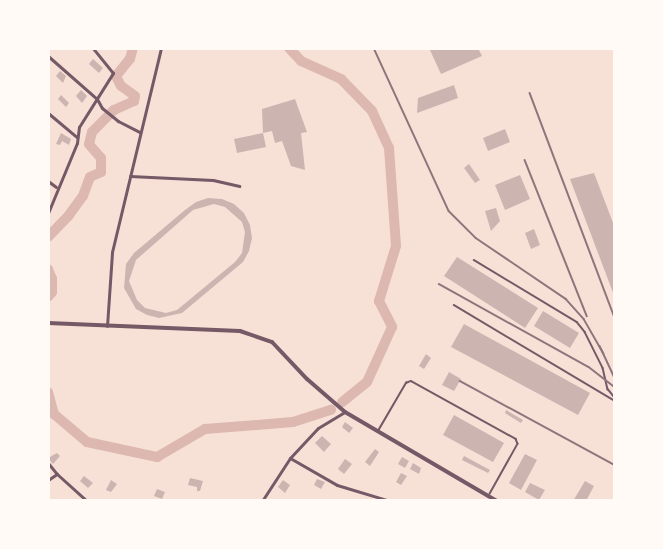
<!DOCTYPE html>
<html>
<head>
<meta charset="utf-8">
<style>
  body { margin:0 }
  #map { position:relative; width:663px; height:549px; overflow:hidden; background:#f7e1d7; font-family:"Noto Serif",serif }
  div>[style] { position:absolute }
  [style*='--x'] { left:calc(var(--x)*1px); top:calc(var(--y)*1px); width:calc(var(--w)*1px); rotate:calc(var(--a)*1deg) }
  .river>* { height:10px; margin:-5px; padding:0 5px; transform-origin:5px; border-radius:5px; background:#dcb8b0 }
  .building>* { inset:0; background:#ccb4b1 }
  .service>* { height:1.5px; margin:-0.75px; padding:0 0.75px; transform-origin:0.75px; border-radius:0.75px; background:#755966 }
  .minor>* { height:3px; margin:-1.5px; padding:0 1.5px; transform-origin:1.5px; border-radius:1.5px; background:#755966 }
  .tertiary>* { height:4px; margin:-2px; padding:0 2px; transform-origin:2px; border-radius:2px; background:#755966 }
  .rail>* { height:1.5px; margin:-0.75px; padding:0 0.75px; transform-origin:0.75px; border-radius:0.75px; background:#8f747c }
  span { translate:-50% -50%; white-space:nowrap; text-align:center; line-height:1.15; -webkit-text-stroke:4.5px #fffaf5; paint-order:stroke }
  .frame { position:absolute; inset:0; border:50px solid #fffaf5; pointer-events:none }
</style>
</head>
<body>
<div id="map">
  <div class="river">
    <i style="--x:289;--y:48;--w:18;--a:47"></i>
    <i style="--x:301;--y:61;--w:44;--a:24.2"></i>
    <i style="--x:341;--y:79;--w:45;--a:45.9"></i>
    <i style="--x:372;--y:111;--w:41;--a:65.3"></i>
    <i style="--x:389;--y:148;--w:98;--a:85.9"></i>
    <i style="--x:396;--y:246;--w:58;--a:107.2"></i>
    <i style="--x:379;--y:301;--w:29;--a:63"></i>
    <i style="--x:392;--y:327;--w:60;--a:114.4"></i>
    <i style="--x:367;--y:382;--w:32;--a:141"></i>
    <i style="--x:48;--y:237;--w:30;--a:-46"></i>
    <i style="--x:69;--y:215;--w:24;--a:-54"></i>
    <i style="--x:83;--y:196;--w:20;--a:-70"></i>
    <i style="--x:90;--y:177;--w:12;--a:-24"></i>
    <i style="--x:101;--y:172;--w:14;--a:-90"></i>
    <i style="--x:101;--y:158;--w:18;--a:-131"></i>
    <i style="--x:89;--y:144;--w:12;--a:-76"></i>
    <i style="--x:92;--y:132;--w:31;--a:-45"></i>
    <i style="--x:114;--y:110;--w:22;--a:-24"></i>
    <i style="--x:134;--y:101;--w:5;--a:-79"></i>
    <i style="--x:135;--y:96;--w:17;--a:-144"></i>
    <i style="--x:121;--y:86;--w:11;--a:-117"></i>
    <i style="--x:116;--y:76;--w:22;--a:-51"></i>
    <i style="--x:130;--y:59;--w:11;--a:-75"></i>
    <i style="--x:48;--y:269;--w:11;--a:68"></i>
    <i style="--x:52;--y:279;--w:13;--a:90"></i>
    <i style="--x:52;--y:292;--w:6;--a:129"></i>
    <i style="--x:48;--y:392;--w:23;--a:75"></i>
    <i style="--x:54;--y:414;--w:43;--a:40.3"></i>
    <i style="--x:87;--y:442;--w:72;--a:12.1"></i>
    <i style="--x:157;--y:457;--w:56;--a:-30.3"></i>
    <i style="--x:205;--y:429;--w:88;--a:-4.5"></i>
    <i style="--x:293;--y:422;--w:40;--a:-18"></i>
  </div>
  <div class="building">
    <i style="clip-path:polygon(429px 48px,478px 48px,482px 56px,441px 74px)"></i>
    <i style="clip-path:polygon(93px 59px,103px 68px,99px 73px,89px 64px)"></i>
    <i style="clip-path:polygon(60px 71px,66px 76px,63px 83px,56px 76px)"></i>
    <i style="clip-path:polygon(454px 85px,458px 98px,417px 113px,418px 98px)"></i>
    <i style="clip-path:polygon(81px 90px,87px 96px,82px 103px,76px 96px)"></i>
    <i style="clip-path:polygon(61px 95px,69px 103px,66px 107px,58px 99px)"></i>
    <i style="clip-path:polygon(295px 99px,307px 132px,301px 133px,305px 170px,291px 166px,282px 141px,275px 143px,272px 131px,263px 133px,262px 109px)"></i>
    <i style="clip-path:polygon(505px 129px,510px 142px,488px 151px,483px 138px)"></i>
    <i style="clip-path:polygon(61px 133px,71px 139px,69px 145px,62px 141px,60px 145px,56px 144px)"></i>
    <i style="clip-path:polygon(263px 133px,266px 147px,237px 153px,234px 139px)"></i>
    <i style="clip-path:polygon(469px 164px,480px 180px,475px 183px,464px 168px)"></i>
    <i style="clip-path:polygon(594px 173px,615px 228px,615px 298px,570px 179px)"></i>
    <i style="clip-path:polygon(520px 175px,530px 199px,505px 210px,495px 185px)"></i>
    <i style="clip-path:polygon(evenodd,208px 198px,222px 199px,234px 204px,244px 213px,250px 225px,252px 238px,249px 251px,243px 262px,182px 313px,159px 318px,147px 315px,136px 309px,124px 288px,126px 264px,134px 253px,185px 210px,196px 202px,208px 198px,214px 204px,225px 207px,242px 222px,245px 232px,242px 253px,235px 262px,177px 310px,166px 313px,145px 308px,137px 300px,129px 281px,136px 260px,193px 210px,214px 204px)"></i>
    <i style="clip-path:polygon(496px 208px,500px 221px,491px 231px,485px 211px)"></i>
    <i style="clip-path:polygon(534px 229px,540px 245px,531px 249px,525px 233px)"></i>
    <i style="clip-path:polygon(457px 257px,538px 308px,525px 328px,444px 276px)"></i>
    <i style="clip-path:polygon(543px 311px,579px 333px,570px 348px,534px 326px)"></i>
    <i style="clip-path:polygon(464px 324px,590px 393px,578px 415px,451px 347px)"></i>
    <i style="clip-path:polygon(426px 354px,431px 358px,424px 369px,419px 366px)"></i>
    <i style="clip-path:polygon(449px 372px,461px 379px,454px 391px,442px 385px)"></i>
    <i style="clip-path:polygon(506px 410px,523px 420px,521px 423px,505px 413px)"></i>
    <i style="clip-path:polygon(454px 415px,504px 443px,493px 462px,443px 435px)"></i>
    <i style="clip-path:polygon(345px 422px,353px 428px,349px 433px,342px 427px)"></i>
    <i style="clip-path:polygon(322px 436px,331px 444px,324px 452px,315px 443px)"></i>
    <i style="clip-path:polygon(375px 449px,379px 452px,370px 466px,365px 462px)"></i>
    <i style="clip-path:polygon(57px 453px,60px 456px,53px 464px,48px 458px)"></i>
    <i style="clip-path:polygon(525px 454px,537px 460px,521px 490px,509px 483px)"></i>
    <i style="clip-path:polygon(464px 456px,490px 470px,488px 473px,462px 460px)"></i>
    <i style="clip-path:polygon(402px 457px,409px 461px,405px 468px,398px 464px)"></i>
    <i style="clip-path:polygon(345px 459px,352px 464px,344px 474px,338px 469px)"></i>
    <i style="clip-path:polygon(413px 463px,421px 468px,419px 474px,410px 469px)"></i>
    <i style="clip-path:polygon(401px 473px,407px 476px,401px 485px,396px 482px)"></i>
    <i style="clip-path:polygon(84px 476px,93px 483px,88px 488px,80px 481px)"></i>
    <i style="clip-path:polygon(190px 478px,203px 481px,200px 491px,197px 491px,197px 487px,188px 485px)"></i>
    <i style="clip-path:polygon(317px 479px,325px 482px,321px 489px,314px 485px)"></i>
    <i style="clip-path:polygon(111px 480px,117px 484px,111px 492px,106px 490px)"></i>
    <i style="clip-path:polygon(283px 480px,290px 485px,285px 493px,278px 487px)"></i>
    <i style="clip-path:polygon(585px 481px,594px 486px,586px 501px,573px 501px)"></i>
    <i style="clip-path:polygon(530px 483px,545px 490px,539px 500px,525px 492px)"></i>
    <i style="clip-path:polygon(157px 489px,165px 492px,162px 499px,154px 496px)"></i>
  </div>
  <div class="service">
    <i style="--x:474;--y:260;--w:120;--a:31"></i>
    <i style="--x:577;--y:322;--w:13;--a:51"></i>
    <i style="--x:585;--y:332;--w:40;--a:63.4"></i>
    <i style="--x:603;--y:368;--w:22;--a:77"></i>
    <i style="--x:608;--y:389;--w:11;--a:52"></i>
    <i style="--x:454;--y:305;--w:187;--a:30.8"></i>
    <i style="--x:378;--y:431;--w:56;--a:-59.7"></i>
    <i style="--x:406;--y:383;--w:5;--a:-22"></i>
    <i style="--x:411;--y:381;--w:120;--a:28.9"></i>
    <i style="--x:516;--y:439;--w:5;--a:68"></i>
    <i style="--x:518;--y:444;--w:57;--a:119.2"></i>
  </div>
  <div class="minor">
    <i style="--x:48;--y:56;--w:65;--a:41.3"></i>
    <i style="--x:97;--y:99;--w:10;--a:61"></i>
    <i style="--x:102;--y:108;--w:21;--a:39"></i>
    <i style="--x:118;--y:121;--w:25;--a:27"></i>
    <i style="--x:48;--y:113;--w:38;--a:40"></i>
    <i style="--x:130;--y:176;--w:83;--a:2.8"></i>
    <i style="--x:213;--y:180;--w:27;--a:13"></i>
    <i style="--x:48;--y:181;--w:10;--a:37"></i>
    <i style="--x:48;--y:213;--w:76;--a:-67.5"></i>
    <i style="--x:77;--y:143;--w:16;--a:-83"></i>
    <i style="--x:79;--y:127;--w:64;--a:-57.8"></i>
    <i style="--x:113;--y:73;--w:32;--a:-129"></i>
    <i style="--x:107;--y:326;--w:74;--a:-86.1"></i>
    <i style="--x:112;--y:252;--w:210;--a:-76.5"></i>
    <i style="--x:290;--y:458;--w:54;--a:29.9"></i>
    <i style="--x:337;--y:485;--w:55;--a:16.8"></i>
    <i style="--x:48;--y:463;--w:14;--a:51"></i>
    <i style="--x:48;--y:480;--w:11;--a:-34"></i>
    <i style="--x:57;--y:474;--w:40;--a:42"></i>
    <i style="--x:262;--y:501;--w:51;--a:-56.9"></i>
    <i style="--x:290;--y:458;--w:41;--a:-47"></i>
    <i style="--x:318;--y:428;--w:31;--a:-31"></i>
  </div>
  <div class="tertiary">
    <i style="--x:48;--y:323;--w:192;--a:2.4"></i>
    <i style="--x:240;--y:331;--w:34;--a:19"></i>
    <i style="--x:272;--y:342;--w:51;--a:46.6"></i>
    <i style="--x:307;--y:379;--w:50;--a:41"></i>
    <i style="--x:345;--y:412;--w:176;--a:30.4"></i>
  </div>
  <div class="rail">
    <i style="--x:374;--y:48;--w:179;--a:65.3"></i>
    <i style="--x:449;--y:211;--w:38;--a:45"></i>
    <i style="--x:476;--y:238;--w:109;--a:34.1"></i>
    <i style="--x:566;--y:299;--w:27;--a:48"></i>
    <i style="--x:584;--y:319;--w:40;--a:60.3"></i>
    <i style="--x:530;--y:93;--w:241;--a:69.3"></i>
    <i style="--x:525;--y:160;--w:168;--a:68.3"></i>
    <i style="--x:439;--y:284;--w:171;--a:29"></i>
    <i style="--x:589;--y:367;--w:33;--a:38"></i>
    <i style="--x:600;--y:346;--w:35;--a:65"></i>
    <i style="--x:460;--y:381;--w:176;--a:28.5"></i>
  </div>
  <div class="frame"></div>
</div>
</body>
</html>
